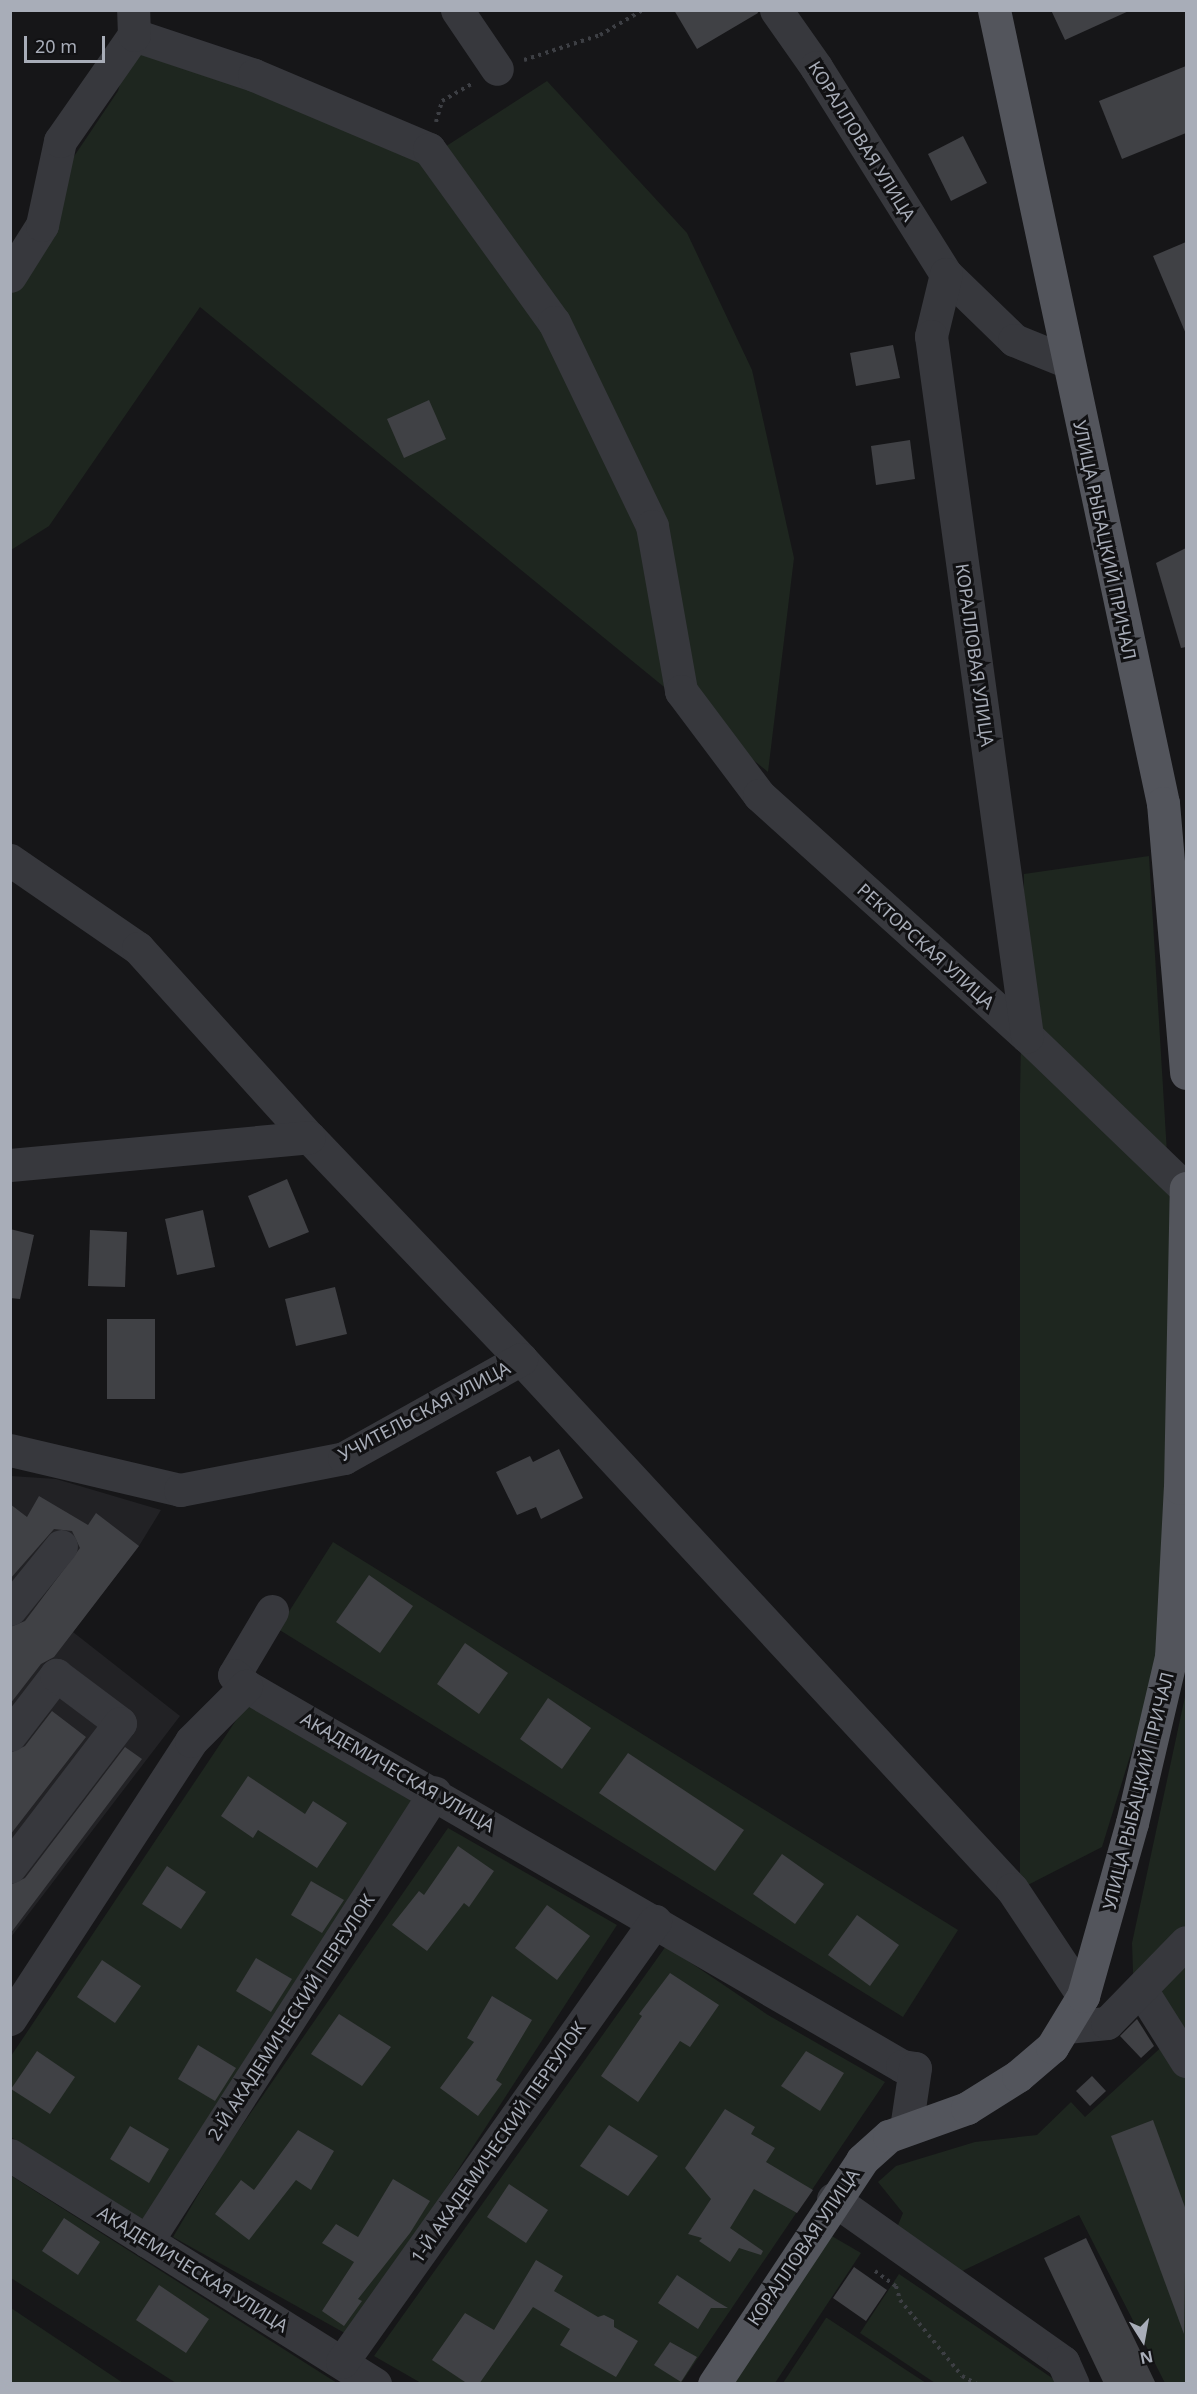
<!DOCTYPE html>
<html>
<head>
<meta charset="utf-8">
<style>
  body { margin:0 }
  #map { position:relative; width:1197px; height:2394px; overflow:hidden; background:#161618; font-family:"Noto Sans",sans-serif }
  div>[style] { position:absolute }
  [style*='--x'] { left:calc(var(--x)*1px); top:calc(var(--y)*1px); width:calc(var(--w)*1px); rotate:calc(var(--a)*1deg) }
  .built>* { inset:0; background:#222225 }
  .green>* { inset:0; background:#1e261f }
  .building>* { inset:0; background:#404145 }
  .path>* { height:4px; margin-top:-2px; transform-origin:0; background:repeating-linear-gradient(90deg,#3d3f44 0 3px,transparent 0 7.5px) }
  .minor>* { height:33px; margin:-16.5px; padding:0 16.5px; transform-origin:16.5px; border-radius:16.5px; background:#37383d }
  .major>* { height:33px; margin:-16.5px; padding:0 16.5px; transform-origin:16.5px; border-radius:16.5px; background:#53555c }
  span { translate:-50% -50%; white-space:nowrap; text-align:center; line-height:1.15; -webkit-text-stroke:6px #111113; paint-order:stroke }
  .street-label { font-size:18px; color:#a8adb8 }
  .frame { position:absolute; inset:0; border:12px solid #a8adb8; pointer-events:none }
  .north { position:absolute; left:1113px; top:2310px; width:60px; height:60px; -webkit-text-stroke:4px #111113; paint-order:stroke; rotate:169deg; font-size:16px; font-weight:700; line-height:24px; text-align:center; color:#a8adb8 }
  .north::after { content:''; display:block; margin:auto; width:21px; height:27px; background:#a8adb8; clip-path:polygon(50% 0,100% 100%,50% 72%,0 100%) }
  .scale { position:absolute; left:24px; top:36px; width:81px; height:27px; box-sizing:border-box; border:3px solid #a8adb8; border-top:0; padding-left:8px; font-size:18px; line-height:21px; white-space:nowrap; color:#a8adb8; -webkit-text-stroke:4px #111113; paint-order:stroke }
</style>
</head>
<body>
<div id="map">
  <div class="built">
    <i style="clip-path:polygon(11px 1476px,56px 1479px,161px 1510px,139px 1546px,73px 1632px,180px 1716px,11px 1937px)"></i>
  </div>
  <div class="green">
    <i style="clip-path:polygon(153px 48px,291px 100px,420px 163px,547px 81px,687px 233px,752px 370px,794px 558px,768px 772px,200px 307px,49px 526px,11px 550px,11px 250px,118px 91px,128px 58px)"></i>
    <i style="clip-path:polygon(1149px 856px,1170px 1203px,1164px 1646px,1102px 1847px,1020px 1889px,1020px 1095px,1024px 874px)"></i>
    <i style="clip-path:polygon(333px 1542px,958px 1930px,903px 2017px,278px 1629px)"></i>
    <i style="clip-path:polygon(1186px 1692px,1186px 2383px,1165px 2383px,1079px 2215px,956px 2274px,896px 2230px,903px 2213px,878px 2182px,896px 2166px,975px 2142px,1037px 2135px,1071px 2102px,1085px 2117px,1167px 2042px,1134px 1999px,1132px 1943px)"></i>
    <i style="clip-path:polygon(247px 1704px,415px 1803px,144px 2227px,11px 2137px,11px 2056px)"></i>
    <i style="clip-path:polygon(448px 1828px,617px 1925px,350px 2336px,173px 2237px,223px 2153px)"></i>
    <i style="clip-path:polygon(666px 1946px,768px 2015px,885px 2082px,681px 2383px,421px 2383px,374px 2356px)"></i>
    <i style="clip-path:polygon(10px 2175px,337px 2383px,176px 2383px,11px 2278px)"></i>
    <i style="clip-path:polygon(830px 2235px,861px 2253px,775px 2383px,733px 2384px)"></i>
    <i style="clip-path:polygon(899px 2274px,1058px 2382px,1059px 2383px,935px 2383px,860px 2333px)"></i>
    <i style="clip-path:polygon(11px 2308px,123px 2383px,11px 2383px)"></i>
    <i style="clip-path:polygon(826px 2318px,827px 2318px,926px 2383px,783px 2383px)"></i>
  </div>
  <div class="building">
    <i style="clip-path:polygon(674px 10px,757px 10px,758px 13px,697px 49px)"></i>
    <i style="clip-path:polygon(1051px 10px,1131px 10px,1065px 40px)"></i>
    <i style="clip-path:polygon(1186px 66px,1186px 133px,1122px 159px,1099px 101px)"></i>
    <i style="clip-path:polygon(963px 136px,987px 183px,951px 201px,928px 154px)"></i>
    <i style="clip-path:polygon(1186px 242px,1186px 334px,1153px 256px)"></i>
    <i style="clip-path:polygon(893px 345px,900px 378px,856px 386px,850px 353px)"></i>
    <i style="clip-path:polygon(429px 400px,446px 439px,404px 458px,387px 419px)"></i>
    <i style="clip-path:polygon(910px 440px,915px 479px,876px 485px,871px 446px)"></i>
    <i style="clip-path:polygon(1186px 548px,1186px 647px,1181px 648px,1156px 563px)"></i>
    <i style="clip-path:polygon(287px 1179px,309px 1232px,269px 1248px,248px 1196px)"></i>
    <i style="clip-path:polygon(203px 1210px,215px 1267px,177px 1275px,165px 1219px)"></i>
    <i style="clip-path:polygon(10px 1229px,34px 1235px,20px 1299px,10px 1298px)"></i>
    <i style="clip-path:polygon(90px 1230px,127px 1232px,125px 1287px,88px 1286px)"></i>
    <i style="clip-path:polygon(335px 1287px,347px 1334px,296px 1346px,285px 1299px)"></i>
    <i style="clip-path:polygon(107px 1319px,155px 1319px,155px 1399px,107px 1399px)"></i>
    <i style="clip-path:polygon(559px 1449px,583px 1498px,541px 1519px,536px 1507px,517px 1515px,496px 1472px,530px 1456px,533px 1462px)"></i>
    <i style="clip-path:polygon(39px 1496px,88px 1525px,96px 1513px,139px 1546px,54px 1657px,41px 1664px,10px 1704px,10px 1627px,25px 1621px,80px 1548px,72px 1531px,54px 1529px,10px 1579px,10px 1504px,27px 1517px)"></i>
    <i style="clip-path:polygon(369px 1575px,413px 1606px,380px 1653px,336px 1622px)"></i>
    <i style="clip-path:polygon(465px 1643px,508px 1673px,479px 1714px,437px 1684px)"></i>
    <i style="clip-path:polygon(548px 1698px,591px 1728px,562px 1769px,520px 1739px)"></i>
    <i style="clip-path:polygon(52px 1711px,86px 1737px,10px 1835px,10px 1753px,25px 1746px)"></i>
    <i style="clip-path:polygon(125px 1747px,142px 1759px,10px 1934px,10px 1885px,25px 1878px)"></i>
    <i style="clip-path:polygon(628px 1753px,744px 1830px,715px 1871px,599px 1793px)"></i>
    <i style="clip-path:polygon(248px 1776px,305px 1814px,313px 1801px,347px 1823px,317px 1868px,258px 1830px,253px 1838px,221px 1816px)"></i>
    <i style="clip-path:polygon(458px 1846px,494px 1871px,469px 1907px,464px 1903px,427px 1951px,392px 1925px,419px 1891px,424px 1895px)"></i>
    <i style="clip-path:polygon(782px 1854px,824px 1884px,795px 1924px,753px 1894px)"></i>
    <i style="clip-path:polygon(167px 1866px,206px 1892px,181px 1929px,142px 1904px)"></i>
    <i style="clip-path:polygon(311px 1881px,344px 1900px,322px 1933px,291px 1915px)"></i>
    <i style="clip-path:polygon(547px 1905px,590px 1936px,557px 1980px,515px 1948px)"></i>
    <i style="clip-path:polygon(857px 1915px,899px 1945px,870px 1986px,828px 1955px)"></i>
    <i style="clip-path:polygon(256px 1958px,292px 1979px,271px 2012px,236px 1991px)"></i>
    <i style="clip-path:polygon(102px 1960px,141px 1986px,115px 2023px,77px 1997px)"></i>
    <i style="clip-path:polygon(670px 1973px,719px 2005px,690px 2047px,680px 2041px,638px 2102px,601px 2076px,642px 2016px,639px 2014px)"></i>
    <i style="clip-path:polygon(492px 1996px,532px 2020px,496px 2080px,502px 2084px,478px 2116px,440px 2088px,474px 2042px,467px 2038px)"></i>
    <i style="clip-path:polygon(339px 2014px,391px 2047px,362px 2086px,311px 2054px)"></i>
    <i style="clip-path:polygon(1137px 2019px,1154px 2046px,1141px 2058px,1120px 2036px)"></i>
    <i style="clip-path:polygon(198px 2045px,236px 2068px,215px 2101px,178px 2079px)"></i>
    <i style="clip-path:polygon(37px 2051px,75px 2077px,50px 2114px,11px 2089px)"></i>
    <i style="clip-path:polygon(806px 2051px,844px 2073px,820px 2111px,781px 2086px)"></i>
    <i style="clip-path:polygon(1092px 2076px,1106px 2091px,1090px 2106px,1076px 2091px)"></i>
    <i style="clip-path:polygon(725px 2109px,755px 2127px,751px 2134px,775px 2148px,766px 2162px,813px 2190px,797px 2213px,754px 2189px,730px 2228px,763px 2251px,761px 2255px,739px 2248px,730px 2262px,699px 2241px,702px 2238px,688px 2234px,711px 2199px,685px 2168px)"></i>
    <i style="clip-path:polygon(1153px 2120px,1186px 2210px,1184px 2334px,1111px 2136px)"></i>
    <i style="clip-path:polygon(609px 2125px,658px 2156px,628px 2196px,580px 2166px)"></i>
    <i style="clip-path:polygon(130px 2126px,169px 2149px,149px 2183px,110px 2159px)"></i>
    <i style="clip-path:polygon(298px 2130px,334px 2151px,311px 2190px,296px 2180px,249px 2240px,215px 2214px,241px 2180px,254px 2190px)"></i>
    <i style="clip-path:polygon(393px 2179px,430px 2201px,410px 2233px,358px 2299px,362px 2301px,344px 2326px,322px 2311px,354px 2262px,322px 2243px,336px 2224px,358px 2237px)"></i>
    <i style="clip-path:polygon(509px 2184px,548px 2210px,526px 2243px,487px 2217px)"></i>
    <i style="clip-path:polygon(64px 2218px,100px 2242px,78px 2275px,42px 2251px)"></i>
    <i style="clip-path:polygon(1086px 2238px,1156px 2384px,1104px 2384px,1044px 2258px)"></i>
    <i style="clip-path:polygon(536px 2260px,563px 2276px,554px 2291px,598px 2317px,604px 2315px,614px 2320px,614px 2327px,638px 2341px,616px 2377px,560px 2345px,570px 2329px,533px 2307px,479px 2384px,468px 2384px,432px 2360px,465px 2313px,494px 2330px)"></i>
    <i style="clip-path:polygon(854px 2267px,887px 2290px,866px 2321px,833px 2298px)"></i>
    <i style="clip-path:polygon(677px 2275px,716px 2301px,728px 2308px,711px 2308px,698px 2329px,658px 2303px)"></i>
    <i style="clip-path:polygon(159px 2285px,209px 2319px,186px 2353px,136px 2320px)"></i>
    <i style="clip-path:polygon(670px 2342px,697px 2357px,681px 2382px,654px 2365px)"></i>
  </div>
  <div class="path">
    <i style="--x:524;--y:60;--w:80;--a:-18.2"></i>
    <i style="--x:600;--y:35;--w:50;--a:-30.2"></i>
    <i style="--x:436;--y:122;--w:22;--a:-74"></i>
    <i style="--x:442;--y:101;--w:34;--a:-30"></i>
    <i style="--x:875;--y:2271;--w:26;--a:36"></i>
    <i style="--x:896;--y:2286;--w:15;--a:74"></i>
    <i style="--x:900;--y:2300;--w:98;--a:50.8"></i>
    <i style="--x:962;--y:2376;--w:17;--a:28"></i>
  </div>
  <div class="minor">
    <i style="--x:457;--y:10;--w:71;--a:55.9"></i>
    <i style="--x:776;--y:10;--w:70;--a:54.9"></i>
    <i style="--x:816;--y:67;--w:244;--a:57.9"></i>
    <i style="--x:946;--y:274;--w:95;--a:44.1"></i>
    <i style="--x:1014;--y:340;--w:56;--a:22"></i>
    <i style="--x:134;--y:35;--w:126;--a:18.4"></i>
    <i style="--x:254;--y:75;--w:190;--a:22.9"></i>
    <i style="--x:429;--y:149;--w:213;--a:54.2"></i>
    <i style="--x:554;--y:322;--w:226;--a:64.3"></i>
    <i style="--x:652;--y:526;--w:168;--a:80"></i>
    <i style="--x:681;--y:691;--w:130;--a:53.1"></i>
    <i style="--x:759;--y:795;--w:360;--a:42"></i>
    <i style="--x:1027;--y:1036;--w:221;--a:43.9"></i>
    <i style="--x:946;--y:274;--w:64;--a:103.6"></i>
    <i style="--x:931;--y:336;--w:707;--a:82.19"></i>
    <i style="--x:10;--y:276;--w:60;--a:-57.9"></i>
    <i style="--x:42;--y:225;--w:86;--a:-77.9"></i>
    <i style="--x:60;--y:141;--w:129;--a:-55.1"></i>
    <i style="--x:134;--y:35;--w:25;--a:-92"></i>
    <i style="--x:10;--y:860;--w:155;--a:34.5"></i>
    <i style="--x:138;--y:948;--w:255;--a:47.9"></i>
    <i style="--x:309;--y:1137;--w:307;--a:46.3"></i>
    <i style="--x:521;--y:1359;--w:722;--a:47.19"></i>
    <i style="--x:1012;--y:1889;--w:128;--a:56.4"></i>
    <i style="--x:10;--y:1165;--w:300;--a:-5.3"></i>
    <i style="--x:10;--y:1450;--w:175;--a:13.2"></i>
    <i style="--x:180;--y:1490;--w:167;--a:-11"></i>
    <i style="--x:344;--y:1458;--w:203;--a:-29.2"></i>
    <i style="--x:10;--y:1609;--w:81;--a:-51"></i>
    <i style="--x:272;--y:1611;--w:74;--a:120.7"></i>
    <i style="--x:234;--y:1675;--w:16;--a:43"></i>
    <i style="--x:246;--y:1686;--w:758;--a:30.08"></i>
    <i style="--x:902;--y:2066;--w:13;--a:9"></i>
    <i style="--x:915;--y:2068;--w:61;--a:98.5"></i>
    <i style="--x:10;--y:1735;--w:76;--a:-52.5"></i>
    <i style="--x:56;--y:1675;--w:80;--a:36.9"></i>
    <i style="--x:120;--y:1723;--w:181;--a:127.4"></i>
    <i style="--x:1142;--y:1991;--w:83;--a:57.8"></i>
    <i style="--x:10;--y:2019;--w:332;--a:-56.9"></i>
    <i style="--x:191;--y:1741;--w:78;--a:-45"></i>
    <i style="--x:1066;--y:2027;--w:41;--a:-5.6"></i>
    <i style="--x:1107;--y:2023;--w:113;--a:-45.7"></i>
    <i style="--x:10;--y:2155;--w:431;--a:32.1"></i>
    <i style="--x:833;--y:2199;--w:282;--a:35.3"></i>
    <i style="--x:1063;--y:2362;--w:24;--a:66"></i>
    <i style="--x:147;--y:2241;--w:533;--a:-57.32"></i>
    <i style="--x:342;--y:2362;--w:541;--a:-54.63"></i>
  </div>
  <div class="major">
    <i style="--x:994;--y:10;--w:811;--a:77.97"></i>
    <i style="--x:1163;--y:803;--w:271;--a:85.1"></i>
    <i style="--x:714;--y:2384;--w:268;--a:-56.5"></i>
    <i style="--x:862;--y:2160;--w:36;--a:-42"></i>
    <i style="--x:889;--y:2136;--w:83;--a:-19.7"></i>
    <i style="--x:967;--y:2108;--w:60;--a:-32.1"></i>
    <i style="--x:1018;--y:2076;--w:45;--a:-40.5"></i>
    <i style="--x:1052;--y:2047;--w:60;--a:-58.7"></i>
    <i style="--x:1083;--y:1996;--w:180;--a:-74.2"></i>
    <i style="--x:1132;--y:1823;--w:171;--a:-76.8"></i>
    <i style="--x:1171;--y:1657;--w:169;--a:-87"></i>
    <i style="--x:1180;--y:1488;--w:300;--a:-88.9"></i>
  </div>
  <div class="street-label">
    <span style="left:862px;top:141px;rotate:58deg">КОРАЛЛОВАЯ УЛИЦА</span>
    <span style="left:1105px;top:540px;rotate:78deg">УЛИЦА РЫБАЦКИЙ ПРИЧАЛ</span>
    <span style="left:975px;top:655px;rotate:82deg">КОРАЛЛОВАЯ УЛИЦА</span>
    <span style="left:926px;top:946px;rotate:42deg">РЕКТОРСКАЯ УЛИЦА</span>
    <span style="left:424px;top:1411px;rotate:-28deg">УЧИТЕЛЬСКАЯ УЛИЦА</span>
    <span style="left:398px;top:1772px;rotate:30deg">АКАДЕМИЧЕСКАЯ УЛИЦА</span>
    <span style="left:1138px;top:1791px;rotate:-76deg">УЛИЦА РЫБАЦКИЙ ПРИЧАЛ</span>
    <span style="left:291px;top:2017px;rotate:-57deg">2-Й АКАДЕМИЧЕСКИЙ ПЕРЕУЛОК</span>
    <span style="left:498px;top:2142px;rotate:-55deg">1-Й АКАДЕМИЧЕСКИЙ ПЕРЕУЛОК</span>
    <span style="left:803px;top:2247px;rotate:-56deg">КОРАЛЛОВАЯ УЛИЦА</span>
    <span style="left:193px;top:2269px;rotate:32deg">АКАДЕМИЧЕСКАЯ УЛИЦА</span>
  </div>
  <div class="frame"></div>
  <div class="north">N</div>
  <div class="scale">20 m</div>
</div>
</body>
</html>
